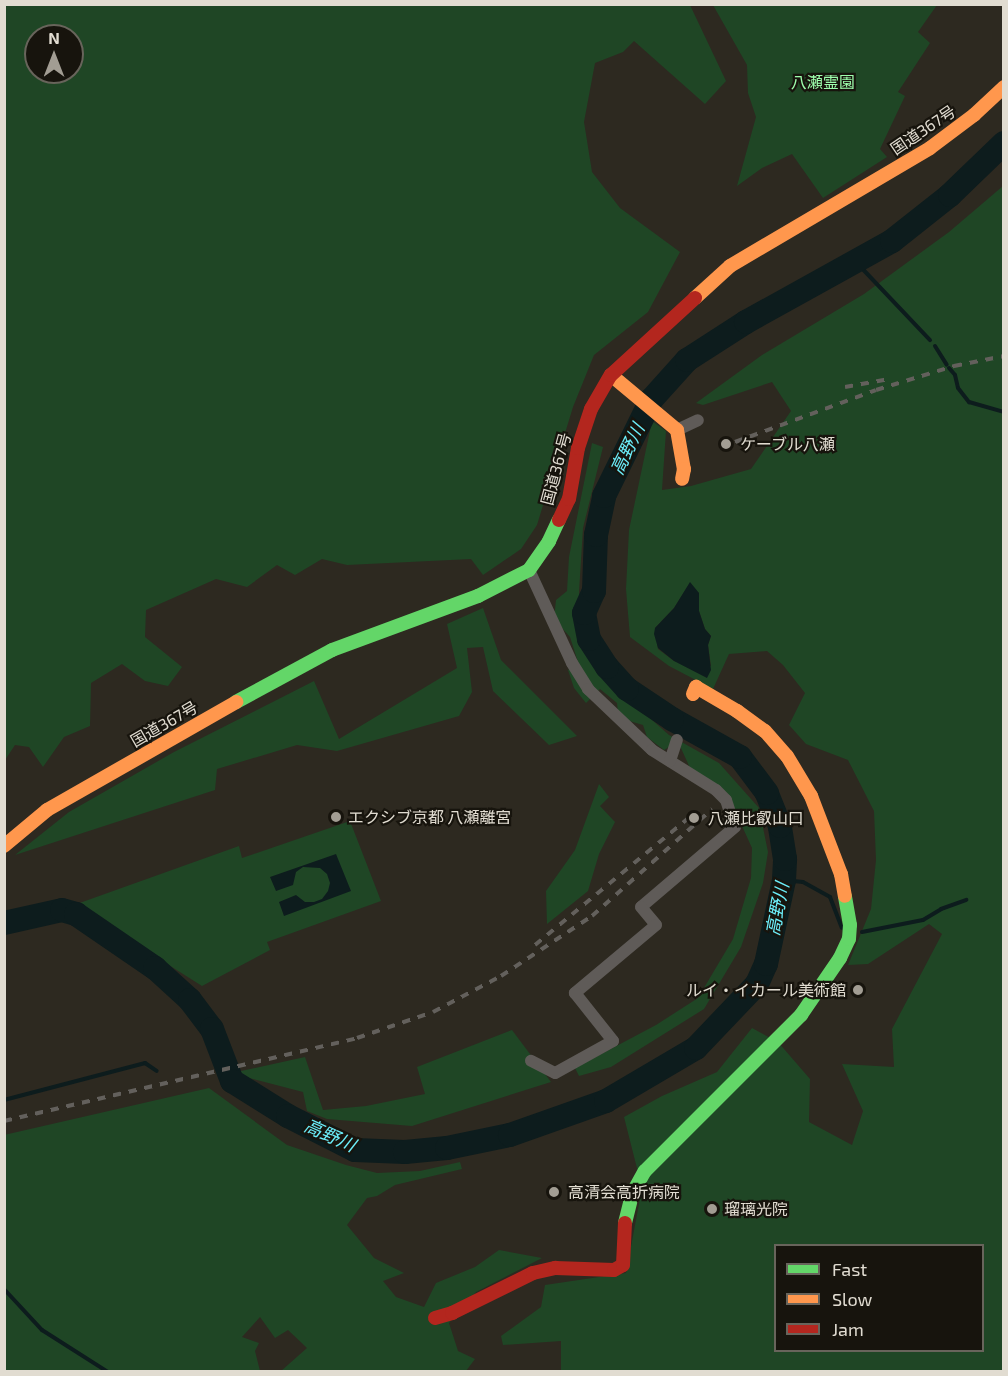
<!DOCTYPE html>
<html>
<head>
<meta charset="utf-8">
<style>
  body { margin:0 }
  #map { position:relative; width:1008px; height:1376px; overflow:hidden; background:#2d2920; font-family:"Exo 2","Noto Sans JP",sans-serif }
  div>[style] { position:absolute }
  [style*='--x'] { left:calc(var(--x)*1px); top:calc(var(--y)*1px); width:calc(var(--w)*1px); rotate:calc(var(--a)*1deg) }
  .green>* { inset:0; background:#1f4625 }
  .water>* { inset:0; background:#0d1c1d }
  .stream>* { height:4px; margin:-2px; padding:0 2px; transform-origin:2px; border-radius:2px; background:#0d1c1d }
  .river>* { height:24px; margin:-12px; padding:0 12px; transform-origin:12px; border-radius:12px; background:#0d1c1d }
  .street>* { height:12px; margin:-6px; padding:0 6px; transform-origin:6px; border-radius:6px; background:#5f5b58 }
  .fast>* { height:14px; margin:-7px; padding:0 7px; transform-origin:7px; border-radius:7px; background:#63d668 }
  .slow>* { height:14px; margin:-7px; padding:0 7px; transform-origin:7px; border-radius:7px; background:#ff974d }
  .jam>* { height:14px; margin:-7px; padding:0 7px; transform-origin:7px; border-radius:7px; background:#b3261e }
  .rail>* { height:4px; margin-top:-2px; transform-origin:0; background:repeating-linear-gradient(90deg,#63605c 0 8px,transparent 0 16px) }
  .dots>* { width:16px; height:16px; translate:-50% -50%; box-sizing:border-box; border:3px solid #17140d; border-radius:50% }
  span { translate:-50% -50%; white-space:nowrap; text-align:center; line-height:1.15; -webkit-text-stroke:4.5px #17140d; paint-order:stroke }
  .park-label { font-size:16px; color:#9dfeac }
  .street-label { font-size:16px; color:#e1dcd1 }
  .poi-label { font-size:16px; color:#e1dcd1 }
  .left { translate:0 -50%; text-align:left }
  .right { translate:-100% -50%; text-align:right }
  .water-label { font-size:18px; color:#6ceffb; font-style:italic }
  .frame { position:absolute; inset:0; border:6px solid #e1dcd1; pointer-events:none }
  .legend { position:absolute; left:774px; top:1244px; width:210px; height:108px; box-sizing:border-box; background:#17140d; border:2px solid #68645b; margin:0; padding:8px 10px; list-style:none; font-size:18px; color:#e1dcd1 }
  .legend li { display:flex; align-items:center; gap:12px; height:30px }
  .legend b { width:30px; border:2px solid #68645b }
  .north { position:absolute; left:24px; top:24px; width:60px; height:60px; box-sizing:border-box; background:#17140d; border:2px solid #68645b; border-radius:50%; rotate:0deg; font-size:16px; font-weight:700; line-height:24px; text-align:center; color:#e1dcd1 }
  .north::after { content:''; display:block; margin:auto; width:21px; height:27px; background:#a29d93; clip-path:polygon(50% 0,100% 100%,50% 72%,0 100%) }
</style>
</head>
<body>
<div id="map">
  <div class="green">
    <i style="clip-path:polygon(evenodd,5px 4px,690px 5px,726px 81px,705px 104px,634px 41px,623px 52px,595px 63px,584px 122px,592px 172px,620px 208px,680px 252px,648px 312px,594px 355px,573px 407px,537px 525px,521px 549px,483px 575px,471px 559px,347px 565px,322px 559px,295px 575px,277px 565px,247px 587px,216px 579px,146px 610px,145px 637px,182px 667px,168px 686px,145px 681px,122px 664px,91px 683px,90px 726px,64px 737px,43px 767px,29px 747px,15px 745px,5px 760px,5px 4px,36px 36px,72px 36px,72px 72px,36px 72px,36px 36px)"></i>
    <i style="clip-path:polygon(713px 5px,937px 5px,918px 32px,930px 43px,898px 92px,905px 96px,880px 149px,887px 157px,823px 198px,792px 154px,762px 168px,737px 186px,756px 117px,748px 93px,747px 65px)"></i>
    <i style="clip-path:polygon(evenodd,1003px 186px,1003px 1371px,561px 1371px,561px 1341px,503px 1345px,501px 1336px,541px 1307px,545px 1285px,626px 1273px,642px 1188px,624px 1117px,662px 1096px,717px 1072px,752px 1028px,778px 1042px,810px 1079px,809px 1122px,852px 1145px,863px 1111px,842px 1064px,894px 1067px,892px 1029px,942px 934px,929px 924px,868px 964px,848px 965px,871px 909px,876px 860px,874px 811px,848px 760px,806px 744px,789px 725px,805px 693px,783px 665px,767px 651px,729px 654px,713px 689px,669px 666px,630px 637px,626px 589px,629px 530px,652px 421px,666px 431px,662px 490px,691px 486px,751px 469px,791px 411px,772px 382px,703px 405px,696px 403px,762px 355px,864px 294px,949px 232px,1003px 186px,688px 586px,699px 593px,699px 611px,705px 629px,711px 636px,708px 645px,711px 666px,674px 661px,658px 649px,655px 628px,674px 608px,688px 586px,1003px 186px,776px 1246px,982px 1246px,982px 1350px,776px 1350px,776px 1246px)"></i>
    <i style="clip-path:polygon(592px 443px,603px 447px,583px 528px,579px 592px,585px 639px,607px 680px,669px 735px,719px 763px,759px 808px,768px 852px,763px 883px,741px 947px,704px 1009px,611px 1067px,579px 1076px,575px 1068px,656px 1025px,698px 998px,733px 939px,751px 878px,752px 848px,727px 793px,690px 768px,680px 746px,674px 744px,664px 750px,647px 737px,643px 725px,626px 720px,618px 713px,617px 703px,600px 689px,586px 703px,574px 688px,568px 670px,578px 662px,570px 637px,554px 619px,556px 600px,567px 591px,569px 557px)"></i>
    <i style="clip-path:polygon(483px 608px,501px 660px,577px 736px,549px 745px,493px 691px,483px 647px,467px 648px,472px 692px,459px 716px,337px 751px,297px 745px,217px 769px,215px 790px,15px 855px,69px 812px,174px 752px,314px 681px,339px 739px,457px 668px,447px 624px)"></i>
    <i style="clip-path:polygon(599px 784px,609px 797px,600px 806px,615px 822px,599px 854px,588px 891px,547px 924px,546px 891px,575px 850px)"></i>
    <i style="clip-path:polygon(350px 821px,381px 901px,267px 942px,270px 950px,202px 986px,74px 905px,239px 846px,242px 858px)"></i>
    <i style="clip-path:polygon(512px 1030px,551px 1082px,412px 1126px,327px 1119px,307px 1111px,303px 1092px,241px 1076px,241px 1071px,305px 1057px,323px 1110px,366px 1106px,425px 1094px,417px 1067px)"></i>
    <i style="clip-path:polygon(209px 1088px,287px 1145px,346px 1165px,377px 1173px,420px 1171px,460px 1162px,462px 1169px,395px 1185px,377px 1196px,367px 1198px,347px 1225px,374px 1258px,404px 1273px,383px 1281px,396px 1297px,424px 1307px,436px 1283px,475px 1267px,499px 1250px,542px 1258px,476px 1292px,449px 1323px,458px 1351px,475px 1359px,466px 1371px,281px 1371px,307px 1348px,288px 1330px,275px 1338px,260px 1317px,242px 1337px,259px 1343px,255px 1351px,260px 1371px,5px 1371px,4px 1135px)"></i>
  </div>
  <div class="water">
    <i style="clip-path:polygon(690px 582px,699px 593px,699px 611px,705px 629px,711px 636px,708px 645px,711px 670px,707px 678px,674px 661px,658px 648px,654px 634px,655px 628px,674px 608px)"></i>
    <i style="clip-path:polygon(336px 854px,351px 891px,284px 916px,279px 902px,296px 895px,305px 902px,314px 902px,322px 899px,328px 891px,330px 883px,327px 874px,320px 868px,303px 867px,296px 872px,293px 885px,276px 891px,270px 877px)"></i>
  </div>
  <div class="stream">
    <i style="--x:855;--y:261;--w:109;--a:46.5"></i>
    <i style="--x:935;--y:346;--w:22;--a:58"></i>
    <i style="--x:949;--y:368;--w:9;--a:49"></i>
    <i style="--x:955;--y:375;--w:13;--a:77"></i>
    <i style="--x:958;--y:388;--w:18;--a:52"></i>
    <i style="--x:969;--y:402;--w:36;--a:16"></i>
    <i style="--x:784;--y:880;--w:19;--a:6"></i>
    <i style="--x:803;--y:882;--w:31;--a:29"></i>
    <i style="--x:830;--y:897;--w:33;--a:69"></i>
    <i style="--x:862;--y:932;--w:62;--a:-11.1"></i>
    <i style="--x:923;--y:920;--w:21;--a:-31"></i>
    <i style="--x:941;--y:909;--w:27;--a:-20"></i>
    <i style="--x:4;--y:1100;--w:146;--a:-14.7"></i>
    <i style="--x:145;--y:1063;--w:14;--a:34"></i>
    <i style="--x:4;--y:1289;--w:56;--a:47.2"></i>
    <i style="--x:42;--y:1330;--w:78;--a:32.5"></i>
  </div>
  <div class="river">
    <i style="--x:4;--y:923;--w:59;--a:-12.6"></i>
    <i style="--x:62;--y:910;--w:15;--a:16"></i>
    <i style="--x:76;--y:914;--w:96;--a:34.4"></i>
    <i style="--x:155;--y:968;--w:47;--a:42.4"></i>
    <i style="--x:190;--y:1000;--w:36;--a:53"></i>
    <i style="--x:212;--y:1029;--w:56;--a:69"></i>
    <i style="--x:232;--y:1081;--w:66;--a:32"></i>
    <i style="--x:288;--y:1116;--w:75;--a:26.9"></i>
    <i style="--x:355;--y:1150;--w:50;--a:2.3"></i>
    <i style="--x:405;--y:1152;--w:42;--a:-5.4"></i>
    <i style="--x:447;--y:1148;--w:64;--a:-11.7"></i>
    <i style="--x:510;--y:1135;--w:102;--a:-19.5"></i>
    <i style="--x:606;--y:1101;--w:104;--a:-30.5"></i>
    <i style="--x:696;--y:1048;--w:88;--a:-46.4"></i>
    <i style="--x:757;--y:984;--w:22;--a:-66"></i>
    <i style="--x:766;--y:964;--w:86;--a:-77.9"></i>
    <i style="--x:784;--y:880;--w:21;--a:-87"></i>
    <i style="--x:785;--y:859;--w:33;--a:-99"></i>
    <i style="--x:780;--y:826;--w:35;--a:-112"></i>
    <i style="--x:767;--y:793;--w:45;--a:-126.9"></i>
    <i style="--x:740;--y:757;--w:78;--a:-150.8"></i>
    <i style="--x:672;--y:719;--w:54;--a:-146.3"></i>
    <i style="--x:627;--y:689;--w:30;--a:-132"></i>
    <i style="--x:607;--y:667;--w:33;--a:-123"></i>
    <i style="--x:589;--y:639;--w:26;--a:-101"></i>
    <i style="--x:584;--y:613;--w:24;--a:-66"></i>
    <i style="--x:594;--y:591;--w:56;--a:-88"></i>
    <i style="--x:596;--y:535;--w:40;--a:-78"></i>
    <i style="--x:604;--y:496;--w:107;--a:-63.9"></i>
    <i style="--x:651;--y:400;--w:54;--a:-48"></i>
    <i style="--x:687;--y:360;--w:70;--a:-32.8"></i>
    <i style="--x:746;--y:322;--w:167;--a:-29"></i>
    <i style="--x:892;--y:241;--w:74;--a:-38.4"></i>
    <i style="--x:950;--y:195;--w:75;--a:-43.9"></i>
  </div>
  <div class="street">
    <i style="--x:677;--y:430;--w:23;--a:-25"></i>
    <i style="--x:529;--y:570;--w:102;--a:65.2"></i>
    <i style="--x:572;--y:663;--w:31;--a:58"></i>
    <i style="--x:588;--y:689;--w:88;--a:43.6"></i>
    <i style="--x:652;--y:750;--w:75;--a:32"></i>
    <i style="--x:716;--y:790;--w:14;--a:45"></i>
    <i style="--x:726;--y:800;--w:28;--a:72"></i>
    <i style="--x:735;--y:827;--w:123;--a:139.6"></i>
    <i style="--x:641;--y:907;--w:23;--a:50"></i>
    <i style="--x:656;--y:925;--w:106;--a:140"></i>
    <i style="--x:575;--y:993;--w:61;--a:51.6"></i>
    <i style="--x:613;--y:1041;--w:66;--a:151.1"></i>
    <i style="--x:555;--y:1073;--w:27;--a:-153"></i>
    <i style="--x:670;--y:761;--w:22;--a:-72"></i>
  </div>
  <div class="fast">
    <i style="--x:236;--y:702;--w:109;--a:-28.4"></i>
    <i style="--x:332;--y:650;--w:156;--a:-20.3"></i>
    <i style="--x:478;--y:596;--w:57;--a:-27"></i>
    <i style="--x:529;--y:570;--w:35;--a:-55"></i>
    <i style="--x:549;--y:541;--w:23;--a:-65"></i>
    <i style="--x:625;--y:1223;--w:30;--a:-76"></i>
    <i style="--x:632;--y:1194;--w:26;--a:-61"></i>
    <i style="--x:645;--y:1171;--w:221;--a:-45"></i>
    <i style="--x:801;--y:1015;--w:69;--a:-55.6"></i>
    <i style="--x:840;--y:958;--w:21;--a:-65"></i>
    <i style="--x:849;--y:939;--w:14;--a:-86"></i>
    <i style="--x:850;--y:925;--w:29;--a:-100"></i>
  </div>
  <div class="slow">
    <i style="--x:695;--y:298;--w:47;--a:-42.4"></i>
    <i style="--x:730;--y:266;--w:232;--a:-30.5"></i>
    <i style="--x:930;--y:148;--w:55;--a:-36.9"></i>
    <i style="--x:974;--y:115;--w:41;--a:-43"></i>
    <i style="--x:611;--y:375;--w:86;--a:39.8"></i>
    <i style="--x:677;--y:430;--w:40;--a:80"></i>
    <i style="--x:684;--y:469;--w:10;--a:101"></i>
    <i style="--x:693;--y:694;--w:8;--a:-67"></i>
    <i style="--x:696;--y:687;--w:48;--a:30.3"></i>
    <i style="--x:737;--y:711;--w:34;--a:36"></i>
    <i style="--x:765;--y:731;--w:33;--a:49"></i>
    <i style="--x:787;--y:756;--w:47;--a:59"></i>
    <i style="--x:811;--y:796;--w:84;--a:69"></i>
    <i style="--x:841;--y:874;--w:22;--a:80"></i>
    <i style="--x:4;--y:846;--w:56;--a:-39.9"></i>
    <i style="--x:47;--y:810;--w:218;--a:-29.7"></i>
  </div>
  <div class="jam">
    <i style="--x:559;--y:520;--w:23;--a:-65"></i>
    <i style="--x:569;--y:499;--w:52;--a:-80"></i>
    <i style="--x:578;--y:448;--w:41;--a:-71.6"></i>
    <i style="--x:591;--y:409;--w:39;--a:-60"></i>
    <i style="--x:611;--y:375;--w:114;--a:-42.5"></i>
    <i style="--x:435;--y:1318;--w:18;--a:-16"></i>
    <i style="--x:452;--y:1313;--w:90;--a:-26.3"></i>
    <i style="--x:533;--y:1273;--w:23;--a:-13"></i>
    <i style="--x:555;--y:1268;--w:59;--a:1.9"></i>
    <i style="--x:614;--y:1270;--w:10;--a:-29"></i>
    <i style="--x:623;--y:1265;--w:42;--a:-87.3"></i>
  </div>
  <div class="rail">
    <i style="--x:845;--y:387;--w:45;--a:-10.3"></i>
    <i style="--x:735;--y:442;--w:150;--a:-20.2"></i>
    <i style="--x:876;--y:390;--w:82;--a:-17.1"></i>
    <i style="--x:954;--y:366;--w:51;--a:-11.3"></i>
    <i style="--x:535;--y:945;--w:204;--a:-39.6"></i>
    <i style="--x:4;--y:1121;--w:363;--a:-13.2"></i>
    <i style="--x:357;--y:1038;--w:80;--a:-18.9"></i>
    <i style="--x:433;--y:1012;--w:77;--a:-27.9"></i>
    <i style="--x:501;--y:976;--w:109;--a:-33.4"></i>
    <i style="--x:592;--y:916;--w:161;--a:-41.7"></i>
  </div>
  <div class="dots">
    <i style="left:726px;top:444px;background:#a29d93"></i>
    <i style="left:336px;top:817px;background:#a29d93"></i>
    <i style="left:694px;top:818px;background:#a29d93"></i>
    <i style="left:858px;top:990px;background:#a29d93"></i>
    <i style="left:554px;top:1192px;background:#a29d93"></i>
    <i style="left:712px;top:1209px;background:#a29d93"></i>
  </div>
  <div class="park-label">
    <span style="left:823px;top:82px">八瀬霊園</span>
  </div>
  <div class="street-label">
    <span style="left:923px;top:130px;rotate:-34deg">国道367号</span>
    <span style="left:556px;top:469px;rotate:-75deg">国道367号</span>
    <span style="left:164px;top:724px;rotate:-30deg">国道367号</span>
  </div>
  <div class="poi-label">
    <span class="left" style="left:740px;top:444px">ケーブル八瀬</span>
    <span class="left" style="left:348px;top:817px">エクシブ京都 八瀬離宮</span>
    <span class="left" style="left:708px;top:818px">八瀬比叡山口</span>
    <span class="right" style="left:846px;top:990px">ルイ・イカール美術館</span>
    <span class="left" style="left:568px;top:1192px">高清会高折病院</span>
    <span class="left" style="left:724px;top:1209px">瑠璃光院</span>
  </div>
  <div class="water-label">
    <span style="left:627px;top:449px;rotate:-64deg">高野川</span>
    <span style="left:777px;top:909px;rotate:-79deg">高野川</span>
    <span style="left:330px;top:1135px;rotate:24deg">高野川</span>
  </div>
  <div class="frame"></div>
  <ul class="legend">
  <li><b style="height:8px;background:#63d668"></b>Fast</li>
  <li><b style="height:8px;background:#ff974d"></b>Slow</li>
  <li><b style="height:8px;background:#b3261e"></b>Jam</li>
  </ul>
  <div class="north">N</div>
</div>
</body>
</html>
